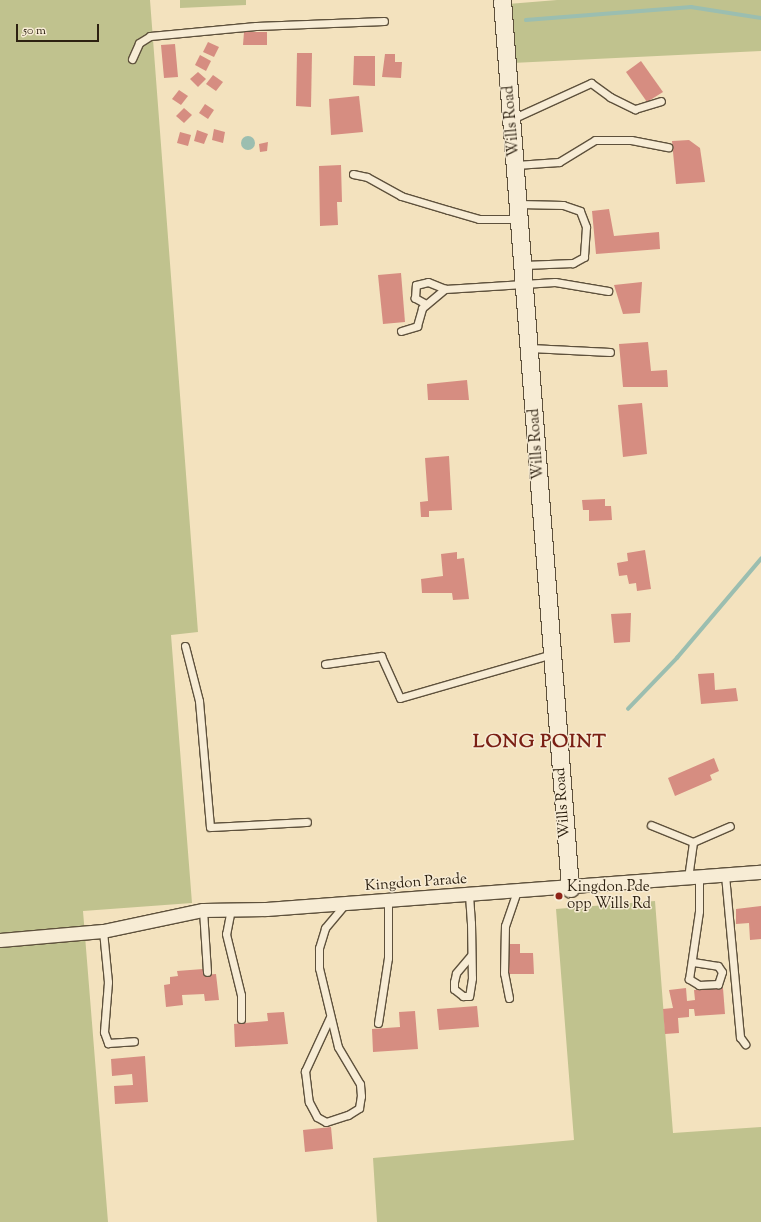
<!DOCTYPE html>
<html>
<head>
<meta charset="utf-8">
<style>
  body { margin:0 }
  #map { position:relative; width:761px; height:1222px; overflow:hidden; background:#f3e2be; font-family:"Sorts Mill Goudy",serif }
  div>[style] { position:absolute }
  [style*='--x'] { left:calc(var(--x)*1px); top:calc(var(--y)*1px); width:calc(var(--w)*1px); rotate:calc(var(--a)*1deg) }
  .green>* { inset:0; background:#c0c28e }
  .water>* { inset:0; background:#9bbeb0 }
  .round { border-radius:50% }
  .stream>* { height:3.5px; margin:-1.75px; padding:0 1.75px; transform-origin:1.75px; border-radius:1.75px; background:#9bbeb0 }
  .building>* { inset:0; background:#d68d81 }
  .roads { filter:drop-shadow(1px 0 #5e513c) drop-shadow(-1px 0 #5e513c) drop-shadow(0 1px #5e513c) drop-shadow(0 -1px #5e513c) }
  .service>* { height:7px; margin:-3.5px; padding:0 3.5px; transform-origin:3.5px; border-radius:3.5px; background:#f7ecd5 }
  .minor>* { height:13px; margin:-6.5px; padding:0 6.5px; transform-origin:6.5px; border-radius:6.5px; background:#f7ecd5 }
  .tertiary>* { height:17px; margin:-8.5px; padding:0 8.5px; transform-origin:8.5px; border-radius:8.5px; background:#f7ecd5 }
  .dots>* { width:11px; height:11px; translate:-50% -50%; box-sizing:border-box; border:2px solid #f7ecd5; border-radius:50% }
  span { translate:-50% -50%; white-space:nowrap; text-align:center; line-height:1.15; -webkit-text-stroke:3px #f7ecd5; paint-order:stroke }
  .street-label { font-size:15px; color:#2d2111 }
  .poi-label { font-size:15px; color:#2d2111 }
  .left { translate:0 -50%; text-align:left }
  .district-label { font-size:19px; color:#7a1f14; font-weight:700; letter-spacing:1px }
  .scale { position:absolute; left:16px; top:24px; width:83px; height:18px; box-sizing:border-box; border:2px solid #2d2111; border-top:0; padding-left:5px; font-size:12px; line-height:14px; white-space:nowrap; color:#2d2111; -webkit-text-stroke:3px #f7ecd5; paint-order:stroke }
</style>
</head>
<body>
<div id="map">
  <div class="green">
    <i style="clip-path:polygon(0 0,150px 0,198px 632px,171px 635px,192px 903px,83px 911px,108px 1222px,0 1222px)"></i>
    <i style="clip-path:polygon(180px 0,246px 0,246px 5px,180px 8px)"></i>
    <i style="clip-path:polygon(557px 0,761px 0,761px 51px,512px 63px,508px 4px)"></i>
    <i style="clip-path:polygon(655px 901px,673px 1133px,761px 1127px,761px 1222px,377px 1222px,373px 1158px,574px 1140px,556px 909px)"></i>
  </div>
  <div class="water">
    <i class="round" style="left:241px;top:136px;width:14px;height:14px"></i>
  </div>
  <div class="stream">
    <i style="--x:526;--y:20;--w:166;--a:-4.5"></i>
    <i style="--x:691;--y:7;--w:71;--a:8.9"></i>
    <i style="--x:628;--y:709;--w:71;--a:-46.1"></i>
    <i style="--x:677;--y:658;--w:130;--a:-49.7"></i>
  </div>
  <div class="building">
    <i style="clip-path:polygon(244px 32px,267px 32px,267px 45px,243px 45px)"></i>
    <i style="clip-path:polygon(208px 42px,219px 47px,214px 57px,203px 52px)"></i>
    <i style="clip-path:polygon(175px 44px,178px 77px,164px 78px,161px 45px)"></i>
    <i style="clip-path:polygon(297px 53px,312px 53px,311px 107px,296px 106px)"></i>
    <i style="clip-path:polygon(385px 54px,395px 54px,395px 62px,402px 62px,401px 78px,382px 77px)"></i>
    <i style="clip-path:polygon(200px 55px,211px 61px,206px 71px,195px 65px)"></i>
    <i style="clip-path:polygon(354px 56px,375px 56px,375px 86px,353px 85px)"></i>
    <i style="clip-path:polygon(641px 61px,663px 92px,647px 102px,626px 72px)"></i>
    <i style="clip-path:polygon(198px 72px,206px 79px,198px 87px,190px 79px)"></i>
    <i style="clip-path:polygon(213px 75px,223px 82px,216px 91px,206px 84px)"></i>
    <i style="clip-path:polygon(179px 90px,188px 96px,181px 105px,172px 99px)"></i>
    <i style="clip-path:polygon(359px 96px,363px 132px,331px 135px,329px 99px)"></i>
    <i style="clip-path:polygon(205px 104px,214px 110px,208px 119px,199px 113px)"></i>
    <i style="clip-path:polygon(184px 108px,192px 115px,184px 123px,176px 116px)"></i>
    <i style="clip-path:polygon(214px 129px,225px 132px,223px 143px,212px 140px)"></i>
    <i style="clip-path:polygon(197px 130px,208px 134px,204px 144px,194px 141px)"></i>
    <i style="clip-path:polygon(180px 132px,191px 135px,188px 146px,177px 143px)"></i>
    <i style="clip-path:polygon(689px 140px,700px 148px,705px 182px,676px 184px,672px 141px)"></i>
    <i style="clip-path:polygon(268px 142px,267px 151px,260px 152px,259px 144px)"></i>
    <i style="clip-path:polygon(341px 165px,342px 202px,337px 202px,338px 225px,320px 226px,319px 166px)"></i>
    <i style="clip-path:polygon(609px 209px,614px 236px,659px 232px,660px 249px,596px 254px,592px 211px)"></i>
    <i style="clip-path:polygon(401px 273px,405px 322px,383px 324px,378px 275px)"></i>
    <i style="clip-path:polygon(642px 282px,640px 313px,623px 314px,614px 285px)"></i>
    <i style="clip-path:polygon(648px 342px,651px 371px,667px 370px,668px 387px,623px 387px,619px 344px)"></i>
    <i style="clip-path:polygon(467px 380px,469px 400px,428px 400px,427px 384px)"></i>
    <i style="clip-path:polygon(642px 403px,647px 454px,623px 457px,618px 405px)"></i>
    <i style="clip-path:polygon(449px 456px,452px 510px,429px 511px,429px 517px,421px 517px,420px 502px,428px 501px,425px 458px)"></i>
    <i style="clip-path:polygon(605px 499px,605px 506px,611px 506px,612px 520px,589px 521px,589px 510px,583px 510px,582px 500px)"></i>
    <i style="clip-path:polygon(645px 550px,651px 589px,637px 591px,636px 583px,629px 584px,627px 575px,619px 576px,617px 563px,628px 561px,627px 553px)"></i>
    <i style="clip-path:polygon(457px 552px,457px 559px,464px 558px,469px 599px,453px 600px,452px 593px,422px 593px,421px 579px,443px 576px,441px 554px)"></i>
    <i style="clip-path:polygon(631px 613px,630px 642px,614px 643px,611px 614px)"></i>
    <i style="clip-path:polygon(714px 673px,715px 690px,736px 688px,738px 701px,701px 704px,698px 674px)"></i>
    <i style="clip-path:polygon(714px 758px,719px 771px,710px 775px,712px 780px,675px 796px,668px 778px)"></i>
    <i style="clip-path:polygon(761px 906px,761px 939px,750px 940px,749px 923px,736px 924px,736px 909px)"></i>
    <i style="clip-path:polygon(505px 944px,520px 944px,520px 953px,533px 953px,534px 974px,506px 974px)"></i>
    <i style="clip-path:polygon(203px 969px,203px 975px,216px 974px,219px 1000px,205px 1001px,204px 994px,182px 995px,183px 1005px,166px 1007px,164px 985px,170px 984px,170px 977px,178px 976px,177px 971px)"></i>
    <i style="clip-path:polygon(686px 988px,687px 1001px,695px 1000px,694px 990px,723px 988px,725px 1014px,695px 1016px,694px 1009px,689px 1009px,689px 1017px,678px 1018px,679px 1033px,665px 1034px,663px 1009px,673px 1008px,669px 990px)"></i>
    <i style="clip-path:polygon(477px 1006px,479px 1027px,439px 1030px,437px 1009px)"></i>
    <i style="clip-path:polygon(415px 1011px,418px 1049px,373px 1052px,372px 1029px,400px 1027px,399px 1012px)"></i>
    <i style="clip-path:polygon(284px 1012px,288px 1044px,235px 1047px,234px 1024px,268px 1021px,267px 1013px)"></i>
    <i style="clip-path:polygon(145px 1056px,148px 1102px,115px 1104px,114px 1086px,133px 1085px,132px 1074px,112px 1076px,111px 1059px)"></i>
    <i style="clip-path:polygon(331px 1127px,333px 1149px,305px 1152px,303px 1130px)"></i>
  </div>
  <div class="roads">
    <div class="service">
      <i style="--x:132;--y:59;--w:17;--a:-66"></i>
      <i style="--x:139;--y:43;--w:13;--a:-32"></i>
      <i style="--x:150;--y:36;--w:106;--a:-5.4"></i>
      <i style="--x:256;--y:26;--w:128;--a:-2.2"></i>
      <i style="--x:512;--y:119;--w:87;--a:-24.5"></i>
      <i style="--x:591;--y:83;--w:24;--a:36"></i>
      <i style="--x:610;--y:97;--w:28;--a:26"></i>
      <i style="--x:635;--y:109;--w:27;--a:-17"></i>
      <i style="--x:516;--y:165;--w:43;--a:-4"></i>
      <i style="--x:559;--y:162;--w:42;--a:-31.4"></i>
      <i style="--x:595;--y:140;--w:36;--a:0"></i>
      <i style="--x:631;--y:140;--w:38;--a:11"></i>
      <i style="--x:353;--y:174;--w:14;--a:12"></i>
      <i style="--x:367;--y:177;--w:39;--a:29"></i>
      <i style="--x:401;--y:196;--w:49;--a:16.6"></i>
      <i style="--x:448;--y:210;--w:32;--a:16"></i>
      <i style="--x:479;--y:219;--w:41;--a:0"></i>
      <i style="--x:519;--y:204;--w:44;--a:1.3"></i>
      <i style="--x:563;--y:205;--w:18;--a:19"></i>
      <i style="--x:580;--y:211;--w:17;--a:69"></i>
      <i style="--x:586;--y:227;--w:30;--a:94"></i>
      <i style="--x:584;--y:257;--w:13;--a:151"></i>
      <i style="--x:573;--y:263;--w:49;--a:177.7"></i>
      <i style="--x:426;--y:304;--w:13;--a:-151"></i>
      <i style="--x:415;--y:298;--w:13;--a:-86"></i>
      <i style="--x:416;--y:285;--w:12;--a:-14"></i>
      <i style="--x:428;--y:282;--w:18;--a:22"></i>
      <i style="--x:401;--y:331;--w:17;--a:-17"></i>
      <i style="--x:417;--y:326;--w:19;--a:-74"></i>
      <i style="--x:422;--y:308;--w:30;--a:-40"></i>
      <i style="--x:445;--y:289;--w:110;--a:-3.6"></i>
      <i style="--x:555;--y:282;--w:54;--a:9.6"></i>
      <i style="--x:530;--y:348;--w:80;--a:2.9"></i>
      <i style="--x:185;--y:646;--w:57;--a:75.7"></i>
      <i style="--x:199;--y:701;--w:126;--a:85"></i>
      <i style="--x:210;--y:827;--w:97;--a:-3"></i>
      <i style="--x:325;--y:664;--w:57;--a:-8.1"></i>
      <i style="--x:381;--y:656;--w:46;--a:65.7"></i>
      <i style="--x:400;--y:698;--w:158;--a:-16.1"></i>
      <i style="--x:651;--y:825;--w:45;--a:22"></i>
      <i style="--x:725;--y:875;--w:163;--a:84.7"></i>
      <i style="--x:740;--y:1037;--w:9;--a:54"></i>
      <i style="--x:688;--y:878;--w:36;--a:-82"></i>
      <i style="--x:693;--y:842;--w:40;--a:-23.4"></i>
      <i style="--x:469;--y:895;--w:28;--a:86"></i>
      <i style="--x:471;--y:923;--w:55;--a:89"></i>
      <i style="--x:472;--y:978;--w:18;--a:99"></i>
      <i style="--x:469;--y:996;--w:6;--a:180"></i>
      <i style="--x:463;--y:996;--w:11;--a:-142"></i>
      <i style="--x:454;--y:989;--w:7;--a:-90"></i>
      <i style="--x:454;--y:982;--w:9;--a:-77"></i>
      <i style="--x:456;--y:973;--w:23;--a:-50"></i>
      <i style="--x:231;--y:909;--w:25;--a:101"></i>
      <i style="--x:226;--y:934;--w:63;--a:76.2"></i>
      <i style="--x:241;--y:995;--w:24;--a:90"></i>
      <i style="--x:203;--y:910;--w:62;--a:86.3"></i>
      <i style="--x:103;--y:931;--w:51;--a:84.4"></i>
      <i style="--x:108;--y:982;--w:50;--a:94.6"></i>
      <i style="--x:104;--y:1032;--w:12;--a:70"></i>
      <i style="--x:108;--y:1043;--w:26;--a:-4"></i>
      <i style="--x:693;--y:962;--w:25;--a:9"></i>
      <i style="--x:718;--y:966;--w:7;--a:56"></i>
      <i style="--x:722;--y:972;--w:13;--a:108"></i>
      <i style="--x:718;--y:984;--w:19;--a:177"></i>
      <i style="--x:699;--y:985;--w:12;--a:-149"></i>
      <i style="--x:689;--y:979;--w:69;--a:-81.6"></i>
      <i style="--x:699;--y:911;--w:33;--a:-90"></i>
      <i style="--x:509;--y:998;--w:25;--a:-101"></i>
      <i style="--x:504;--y:973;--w:47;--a:-88.8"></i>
      <i style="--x:505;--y:926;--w:36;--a:-71"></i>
      <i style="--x:330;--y:1017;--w:60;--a:114.8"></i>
      <i style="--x:305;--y:1071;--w:31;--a:83"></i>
      <i style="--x:309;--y:1102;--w:17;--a:62"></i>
      <i style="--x:317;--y:1117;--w:10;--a:29"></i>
      <i style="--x:326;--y:1122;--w:23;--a:-18"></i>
      <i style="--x:348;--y:1115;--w:13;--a:-32"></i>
      <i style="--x:359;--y:1108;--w:12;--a:-81"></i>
      <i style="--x:361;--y:1096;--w:12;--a:-95"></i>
      <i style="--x:360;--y:1084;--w:43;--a:-120.7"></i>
      <i style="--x:338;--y:1047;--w:81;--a:-103.5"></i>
      <i style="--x:319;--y:968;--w:20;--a:-90"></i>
      <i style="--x:319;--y:948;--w:21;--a:-73"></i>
      <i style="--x:325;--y:928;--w:31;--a:-50"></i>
      <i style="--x:378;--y:1023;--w:66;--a:-81.3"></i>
      <i style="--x:388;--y:958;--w:57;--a:-90"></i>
    </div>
    <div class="minor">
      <i style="--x:0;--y:940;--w:103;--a:-5"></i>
      <i style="--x:103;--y:931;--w:102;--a:-11.9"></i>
      <i style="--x:203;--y:910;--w:63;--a:-0.9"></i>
      <i style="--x:266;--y:909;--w:496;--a:-4.3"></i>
    </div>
    <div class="tertiary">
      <i style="--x:502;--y:0;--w:891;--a:85.62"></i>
    </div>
  </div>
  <div class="dots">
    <i style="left:559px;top:896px;background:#8f2418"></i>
  </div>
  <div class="street-label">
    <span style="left:512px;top:121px;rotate:-95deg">Wills Road</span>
    <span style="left:537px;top:444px;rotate:-94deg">Wills Road</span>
    <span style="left:563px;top:803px;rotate:-94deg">Wills Road</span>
    <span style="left:416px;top:883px;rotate:-4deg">Kingdon Parade</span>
  </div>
  <div class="poi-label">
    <span class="left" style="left:567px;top:896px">Kingdon Pde<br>opp Wills Rd</span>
  </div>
  <div class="district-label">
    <span style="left:540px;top:743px">LONG POINT</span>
  </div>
  <div class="scale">50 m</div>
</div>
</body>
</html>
